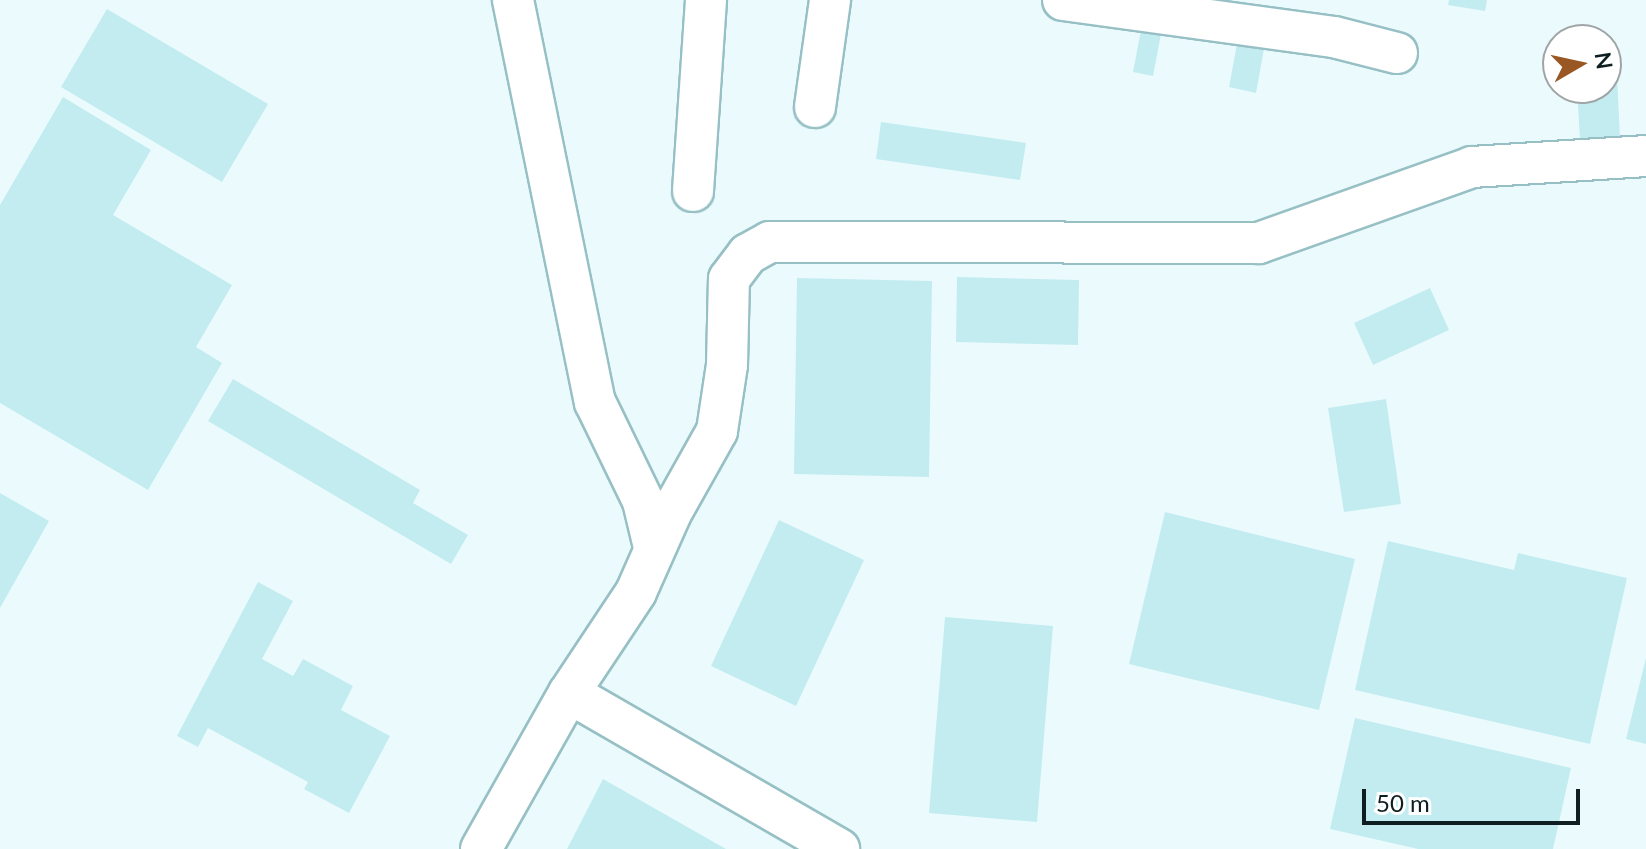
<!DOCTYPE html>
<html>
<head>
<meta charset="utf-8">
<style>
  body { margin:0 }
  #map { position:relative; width:1646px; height:849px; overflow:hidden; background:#ebfbfd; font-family:Lato,sans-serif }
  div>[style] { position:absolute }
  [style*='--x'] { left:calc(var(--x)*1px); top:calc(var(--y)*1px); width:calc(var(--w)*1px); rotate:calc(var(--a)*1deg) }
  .building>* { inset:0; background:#c3ecf1 }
  .roads { filter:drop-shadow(2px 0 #97c0c5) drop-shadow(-2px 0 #97c0c5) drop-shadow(0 2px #97c0c5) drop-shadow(0 -2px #97c0c5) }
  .minor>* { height:40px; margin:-20px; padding:0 20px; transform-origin:20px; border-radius:20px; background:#fff }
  span { translate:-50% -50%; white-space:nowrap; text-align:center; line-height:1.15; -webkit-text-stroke:6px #fff; paint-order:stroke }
  .north { position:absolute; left:1542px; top:24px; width:80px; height:80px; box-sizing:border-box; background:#fff; border:2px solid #9fa5a6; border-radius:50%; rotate:81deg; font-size:22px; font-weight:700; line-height:32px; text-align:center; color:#0f1f21 }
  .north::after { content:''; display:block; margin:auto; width:28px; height:36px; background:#985723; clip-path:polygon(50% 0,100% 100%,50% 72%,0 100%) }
  .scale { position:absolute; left:1362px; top:789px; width:218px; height:36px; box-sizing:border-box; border:4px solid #0f1f21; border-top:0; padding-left:10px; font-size:24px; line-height:28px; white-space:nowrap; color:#0f1f21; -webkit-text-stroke:6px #fff; paint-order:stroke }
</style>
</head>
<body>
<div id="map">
  <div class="building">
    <i style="clip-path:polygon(1449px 0,1487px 0,1485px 11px,1448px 5px)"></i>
    <i style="clip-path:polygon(107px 9px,268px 104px,222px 182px,61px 87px)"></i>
    <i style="clip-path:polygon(1141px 30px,1161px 34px,1153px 76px,1133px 72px)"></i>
    <i style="clip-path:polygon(1237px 44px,1264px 49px,1256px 93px,1229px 87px)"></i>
    <i style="clip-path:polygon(1606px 54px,1616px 54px,1620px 138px,1580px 140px,1577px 88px,1606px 88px)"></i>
    <i style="clip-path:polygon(63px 97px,151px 150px,113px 215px,232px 285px,196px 347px,222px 363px,148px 490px,0 403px,0 205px)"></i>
    <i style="clip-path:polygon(881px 122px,1026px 143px,1020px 180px,876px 159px)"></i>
    <i style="clip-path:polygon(957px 277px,1079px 280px,1078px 345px,956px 342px)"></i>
    <i style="clip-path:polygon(797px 278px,932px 281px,929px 477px,794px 474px)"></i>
    <i style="clip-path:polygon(1430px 288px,1449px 330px,1373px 365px,1354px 323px)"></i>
    <i style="clip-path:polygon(233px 379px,420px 490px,413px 503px,468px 535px,451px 564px,208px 421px)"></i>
    <i style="clip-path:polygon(1386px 399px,1401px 504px,1344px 512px,1328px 408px)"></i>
    <i style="clip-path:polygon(0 493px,49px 521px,0 608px)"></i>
    <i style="clip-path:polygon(1165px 512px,1355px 559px,1319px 710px,1129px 664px)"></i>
    <i style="clip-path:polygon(779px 520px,864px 560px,796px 706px,711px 666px)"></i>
    <i style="clip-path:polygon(1388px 541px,1514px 570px,1518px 553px,1627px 578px,1590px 744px,1355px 690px)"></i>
    <i style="clip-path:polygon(258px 582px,293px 601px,262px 659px,293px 676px,303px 659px,353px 686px,341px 710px,390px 736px,349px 813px,304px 789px,308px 782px,208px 728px,198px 747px,177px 736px)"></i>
    <i style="clip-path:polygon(945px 617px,1053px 626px,1037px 822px,929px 813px)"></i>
    <i style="clip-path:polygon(1646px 658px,1646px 744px,1626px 739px)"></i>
    <i style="clip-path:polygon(1355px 718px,1571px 768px,1553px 849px,1418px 849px,1330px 829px)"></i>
    <i style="clip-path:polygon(603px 779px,726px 849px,567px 849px)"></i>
  </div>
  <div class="roads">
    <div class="minor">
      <i style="--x:513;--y:0;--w:410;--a:78.5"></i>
      <i style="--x:595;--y:402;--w:110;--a:64.1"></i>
      <i style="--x:643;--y:501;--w:47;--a:76.6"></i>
      <i style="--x:1063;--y:0;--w:274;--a:7.8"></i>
      <i style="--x:1334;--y:37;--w:65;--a:14.3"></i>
      <i style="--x:815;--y:107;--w:108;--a:-82"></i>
      <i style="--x:693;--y:191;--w:191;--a:-86.1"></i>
      <i style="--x:569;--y:693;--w:312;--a:30"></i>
      <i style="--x:481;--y:849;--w:179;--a:-60.6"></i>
      <i style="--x:569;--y:693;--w:121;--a:-56.4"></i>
      <i style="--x:636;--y:592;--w:86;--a:-66.1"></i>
      <i style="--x:671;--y:513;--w:94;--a:-60.7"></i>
      <i style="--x:717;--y:431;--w:67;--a:-81.4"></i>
      <i style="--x:727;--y:365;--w:86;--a:-88.7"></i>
      <i style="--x:729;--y:279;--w:31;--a:-53"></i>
      <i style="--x:748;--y:254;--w:25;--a:-29"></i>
      <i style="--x:770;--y:242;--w:489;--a:0.1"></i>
      <i style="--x:1259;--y:243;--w:226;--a:-19.6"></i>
      <i style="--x:1472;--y:167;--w:174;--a:-3.6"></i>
    </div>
  </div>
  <div class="north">N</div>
  <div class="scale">50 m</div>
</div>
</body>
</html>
